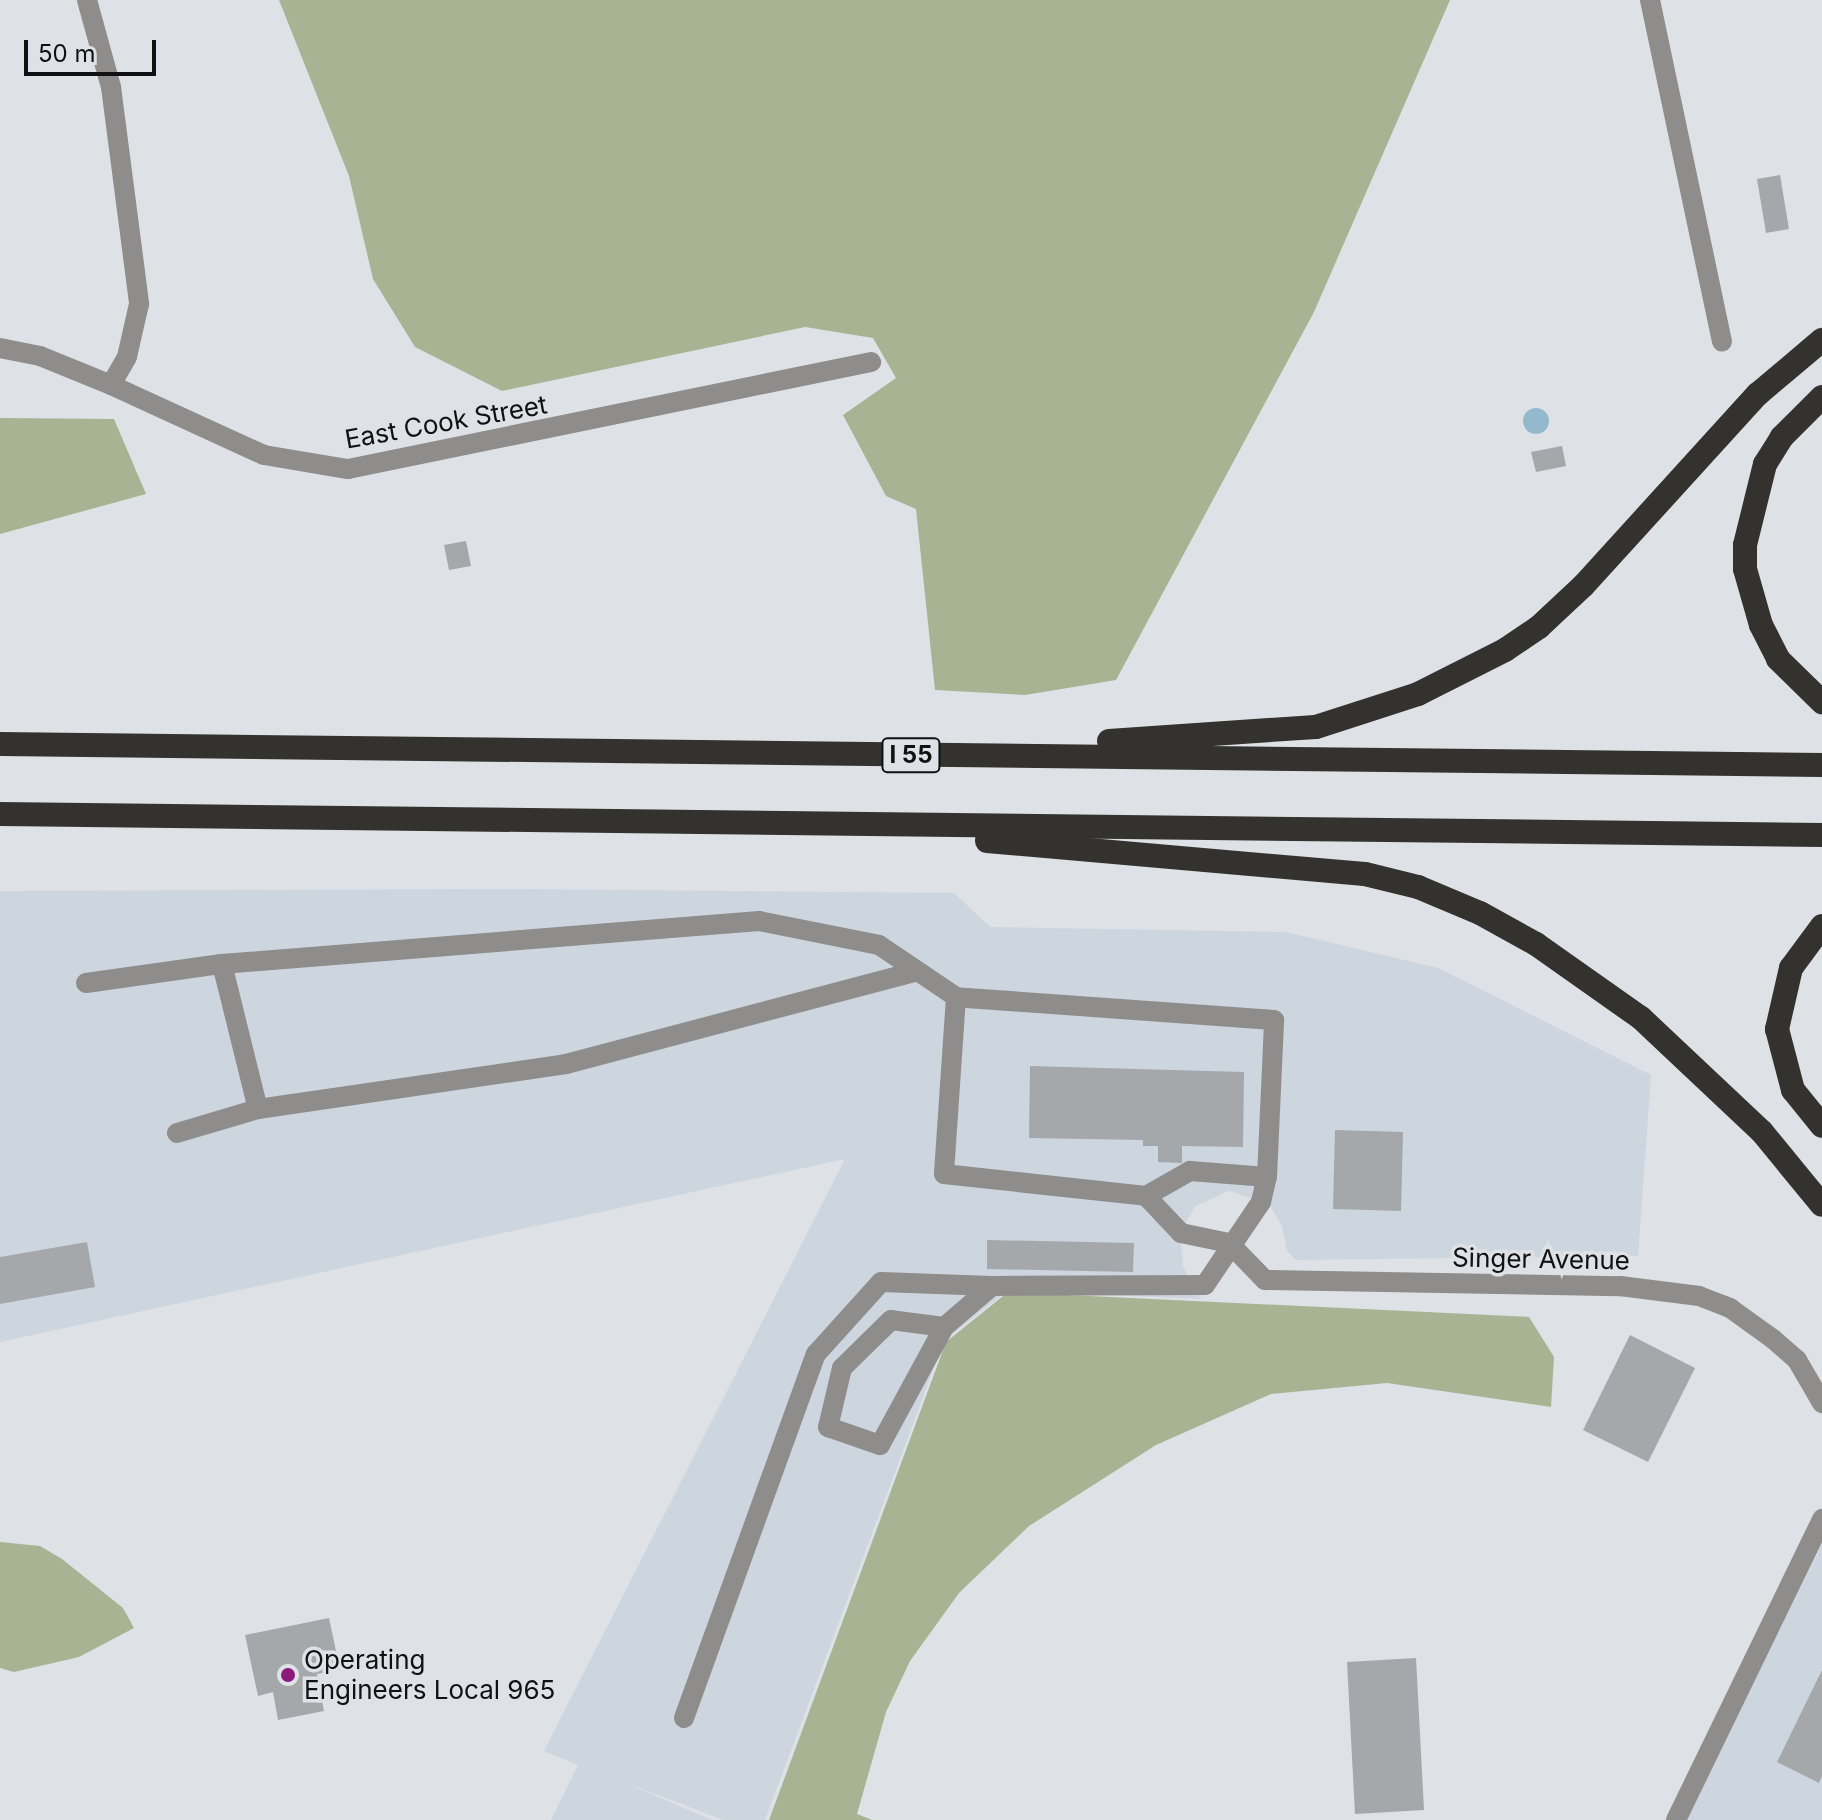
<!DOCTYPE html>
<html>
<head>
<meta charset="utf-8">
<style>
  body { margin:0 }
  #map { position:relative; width:1822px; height:1820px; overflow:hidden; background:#dee1e5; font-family:Inter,sans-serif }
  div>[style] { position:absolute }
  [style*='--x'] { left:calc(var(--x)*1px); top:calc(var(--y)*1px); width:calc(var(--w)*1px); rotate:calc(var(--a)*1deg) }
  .built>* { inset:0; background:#cdd5df }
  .forest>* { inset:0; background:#a6b493 }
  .water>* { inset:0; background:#94b8cc }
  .round { border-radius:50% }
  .building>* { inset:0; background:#a5a8ab }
  .minor>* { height:20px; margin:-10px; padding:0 10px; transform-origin:10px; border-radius:10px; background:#8e8d8b }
  .highway>* { height:24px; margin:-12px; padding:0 12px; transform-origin:12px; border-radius:12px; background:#34322f }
  .dots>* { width:22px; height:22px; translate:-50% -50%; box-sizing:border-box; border:4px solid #dee1e5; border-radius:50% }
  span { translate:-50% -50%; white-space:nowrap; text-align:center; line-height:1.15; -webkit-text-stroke:7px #dee1e5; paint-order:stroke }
  .shield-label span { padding:2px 6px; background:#dee1e5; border:2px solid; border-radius:6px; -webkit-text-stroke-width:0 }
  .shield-label { font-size:24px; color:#101112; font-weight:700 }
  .street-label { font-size:26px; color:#101112 }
  .poi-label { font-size:26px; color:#101112 }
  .left { translate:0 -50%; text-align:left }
  .scale { position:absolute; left:24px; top:40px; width:132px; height:36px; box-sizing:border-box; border:4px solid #101112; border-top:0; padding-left:10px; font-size:24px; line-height:28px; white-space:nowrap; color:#101112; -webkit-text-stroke:6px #dee1e5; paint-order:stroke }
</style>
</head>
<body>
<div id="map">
  <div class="built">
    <i style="clip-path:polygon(501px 889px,954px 893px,990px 927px,1286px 932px,1438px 968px,1651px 1075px,1638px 1256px,1296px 1260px,1287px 1251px,1282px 1226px,1269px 1204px,1229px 1191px,1195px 1206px,1180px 1232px,1183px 1267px,1201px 1299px,1007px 1291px,944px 1341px,765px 1820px,723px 1820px,619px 1780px,712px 1820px,551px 1820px,578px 1765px,544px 1751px,845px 1159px,0 1342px,0 891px)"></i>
    <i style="clip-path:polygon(1822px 1544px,1822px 1820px,1686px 1820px)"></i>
  </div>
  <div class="forest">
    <i style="clip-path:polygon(279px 0,1450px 0,1314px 312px,1116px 680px,1025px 695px,935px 690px,916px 509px,886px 496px,843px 415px,896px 378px,873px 338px,805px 327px,502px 391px,415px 347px,373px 279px,349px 176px)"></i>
    <i style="clip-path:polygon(0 418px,114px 419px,146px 494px,0 534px)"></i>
    <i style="clip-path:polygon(1008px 1292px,1529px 1317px,1554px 1357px,1551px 1407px,1387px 1383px,1271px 1394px,1156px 1445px,1029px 1526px,959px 1593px,910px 1661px,886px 1712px,857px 1814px,872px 1820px,769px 1820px,946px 1342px)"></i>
    <i style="clip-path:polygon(0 1542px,40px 1546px,62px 1559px,123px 1608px,134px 1628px,79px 1657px,14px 1672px,0 1668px)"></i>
  </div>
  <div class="water">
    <i class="round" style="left:1523px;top:408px;width:26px;height:26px"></i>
  </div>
  <div class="building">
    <i style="clip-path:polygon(1780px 175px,1789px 229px,1766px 233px,1757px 179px)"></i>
    <i style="clip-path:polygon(1562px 446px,1566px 466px,1536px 472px,1531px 452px)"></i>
    <i style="clip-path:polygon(466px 541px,471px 566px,449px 570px,444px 545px)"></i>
    <i style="clip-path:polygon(1030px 1066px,1244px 1072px,1243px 1147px,1182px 1146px,1182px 1163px,1158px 1162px,1158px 1146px,1143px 1146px,1143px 1140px,1029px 1138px)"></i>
    <i style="clip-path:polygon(1335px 1130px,1403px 1132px,1401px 1211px,1333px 1209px)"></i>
    <i style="clip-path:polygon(987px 1240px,1134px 1243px,1133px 1272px,987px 1269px)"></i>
    <i style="clip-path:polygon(87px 1242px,95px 1287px,0 1304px,0 1257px)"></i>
    <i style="clip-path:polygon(1630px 1335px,1695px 1368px,1648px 1462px,1583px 1430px)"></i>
    <i style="clip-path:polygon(329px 1618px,340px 1670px,317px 1674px,324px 1711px,278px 1720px,273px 1692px,258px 1696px,245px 1635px)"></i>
    <i style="clip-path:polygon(1416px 1658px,1424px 1810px,1355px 1814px,1347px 1662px)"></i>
    <i style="clip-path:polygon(1822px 1670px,1822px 1776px,1819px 1783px,1777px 1762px)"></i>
  </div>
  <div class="minor">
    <i style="--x:87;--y:0;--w:90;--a:74.6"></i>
    <i style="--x:111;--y:87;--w:219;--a:82.6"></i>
    <i style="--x:139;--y:304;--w:54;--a:102.8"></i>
    <i style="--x:127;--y:357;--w:32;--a:120"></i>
    <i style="--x:1650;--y:0;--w:349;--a:78.1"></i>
    <i style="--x:0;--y:348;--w:41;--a:11.3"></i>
    <i style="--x:40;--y:356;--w:77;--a:22.2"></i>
    <i style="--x:111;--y:385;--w:168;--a:24.6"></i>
    <i style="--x:264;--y:455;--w:85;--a:9.5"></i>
    <i style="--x:348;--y:469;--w:534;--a:-11.56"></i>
    <i style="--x:222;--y:964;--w:149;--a:76.1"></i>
    <i style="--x:258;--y:1109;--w:311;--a:-8.3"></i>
    <i style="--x:566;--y:1064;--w:363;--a:-14.8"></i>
    <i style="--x:86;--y:983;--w:137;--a:-8"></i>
    <i style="--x:222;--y:964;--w:539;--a:-4.58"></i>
    <i style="--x:759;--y:921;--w:122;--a:11.3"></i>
    <i style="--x:879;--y:945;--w:93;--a:34"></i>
    <i style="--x:177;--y:1133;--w:84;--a:-16.5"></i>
    <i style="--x:1146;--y:1196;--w:51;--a:-29.6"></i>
    <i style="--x:1190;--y:1171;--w:77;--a:4.5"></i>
    <i style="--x:1229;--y:1243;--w:52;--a:45.8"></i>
    <i style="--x:1265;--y:1280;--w:355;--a:1"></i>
    <i style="--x:1620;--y:1286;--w:80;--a:7.2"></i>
    <i style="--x:1699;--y:1296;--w:33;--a:21"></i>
    <i style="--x:1730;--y:1308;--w:53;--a:35.8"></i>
    <i style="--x:1773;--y:1339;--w:32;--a:41"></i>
    <i style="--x:1797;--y:1360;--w:50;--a:59.8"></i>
    <i style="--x:944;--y:1327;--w:53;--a:-172.5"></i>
    <i style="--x:891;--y:1320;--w:69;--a:135.6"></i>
    <i style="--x:842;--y:1368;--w:61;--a:103.3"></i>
    <i style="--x:828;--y:1427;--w:55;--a:19.1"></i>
    <i style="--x:880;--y:1445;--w:134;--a:-61.5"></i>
    <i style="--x:944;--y:1327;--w:63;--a:-40.5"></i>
    <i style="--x:992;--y:1286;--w:213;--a:-0.3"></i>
    <i style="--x:1205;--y:1285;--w:100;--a:-56"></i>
    <i style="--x:1261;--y:1202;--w:26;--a:-77"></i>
    <i style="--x:1267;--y:1177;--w:157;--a:-87.4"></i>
    <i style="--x:1274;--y:1020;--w:319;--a:-175.9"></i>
    <i style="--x:956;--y:997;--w:177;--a:93.9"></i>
    <i style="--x:944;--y:1174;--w:203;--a:6.2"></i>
    <i style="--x:1146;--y:1196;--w:51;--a:46.6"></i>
    <i style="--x:1181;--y:1233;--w:49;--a:11.8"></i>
    <i style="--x:684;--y:1718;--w:387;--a:-70.1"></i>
    <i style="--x:816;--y:1354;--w:97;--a:-47.9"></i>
    <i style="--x:881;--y:1282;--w:111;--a:2.1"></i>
    <i style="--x:1676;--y:1820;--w:335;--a:-64.1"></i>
  </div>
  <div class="highway">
    <i style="--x:1822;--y:397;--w:57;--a:135"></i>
    <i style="--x:1782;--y:437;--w:32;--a:122"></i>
    <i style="--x:1765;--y:464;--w:83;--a:103.9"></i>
    <i style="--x:1745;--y:545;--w:24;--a:90"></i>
    <i style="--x:1745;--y:569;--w:58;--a:74.1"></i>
    <i style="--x:1761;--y:625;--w:38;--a:63"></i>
    <i style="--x:1778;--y:659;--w:62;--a:44.3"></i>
    <i style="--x:1109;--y:741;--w:207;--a:-3.9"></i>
    <i style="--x:1316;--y:727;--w:107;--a:-17.9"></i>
    <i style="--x:1418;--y:694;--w:97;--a:-26.8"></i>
    <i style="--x:1505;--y:650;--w:41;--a:-34.1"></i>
    <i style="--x:1539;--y:627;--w:60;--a:-43"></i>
    <i style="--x:1583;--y:586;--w:260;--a:-47.7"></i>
    <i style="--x:1758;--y:394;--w:84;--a:-40.2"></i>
    <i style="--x:0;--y:744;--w:1822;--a:0.66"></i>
    <i style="--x:0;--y:814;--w:1822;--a:0.66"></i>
    <i style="--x:987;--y:841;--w:379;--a:5"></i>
    <i style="--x:1365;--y:874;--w:55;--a:13.8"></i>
    <i style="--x:1418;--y:887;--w:67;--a:22.8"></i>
    <i style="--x:1480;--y:913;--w:64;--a:29"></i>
    <i style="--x:1536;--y:944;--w:128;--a:35.2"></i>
    <i style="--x:1641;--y:1018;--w:166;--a:43.3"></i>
    <i style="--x:1762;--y:1132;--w:94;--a:50.6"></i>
    <i style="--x:1822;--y:926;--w:52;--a:126.4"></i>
    <i style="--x:1791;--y:968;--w:63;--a:102.9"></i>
    <i style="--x:1777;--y:1029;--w:63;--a:75.3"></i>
    <i style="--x:1793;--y:1090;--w:46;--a:51.1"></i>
  </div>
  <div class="dots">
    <i style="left:288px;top:1675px;background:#8c1a7c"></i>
  </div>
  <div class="shield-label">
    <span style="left:911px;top:755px">I 55</span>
  </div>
  <div class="street-label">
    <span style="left:446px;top:422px;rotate:-10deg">East Cook Street</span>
    <span style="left:1541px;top:1259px;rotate:1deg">Singer Avenue</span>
  </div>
  <div class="poi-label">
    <span class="left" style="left:304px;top:1675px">Operating<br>Engineers Local 965</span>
  </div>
  <div class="scale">50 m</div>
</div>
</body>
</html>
